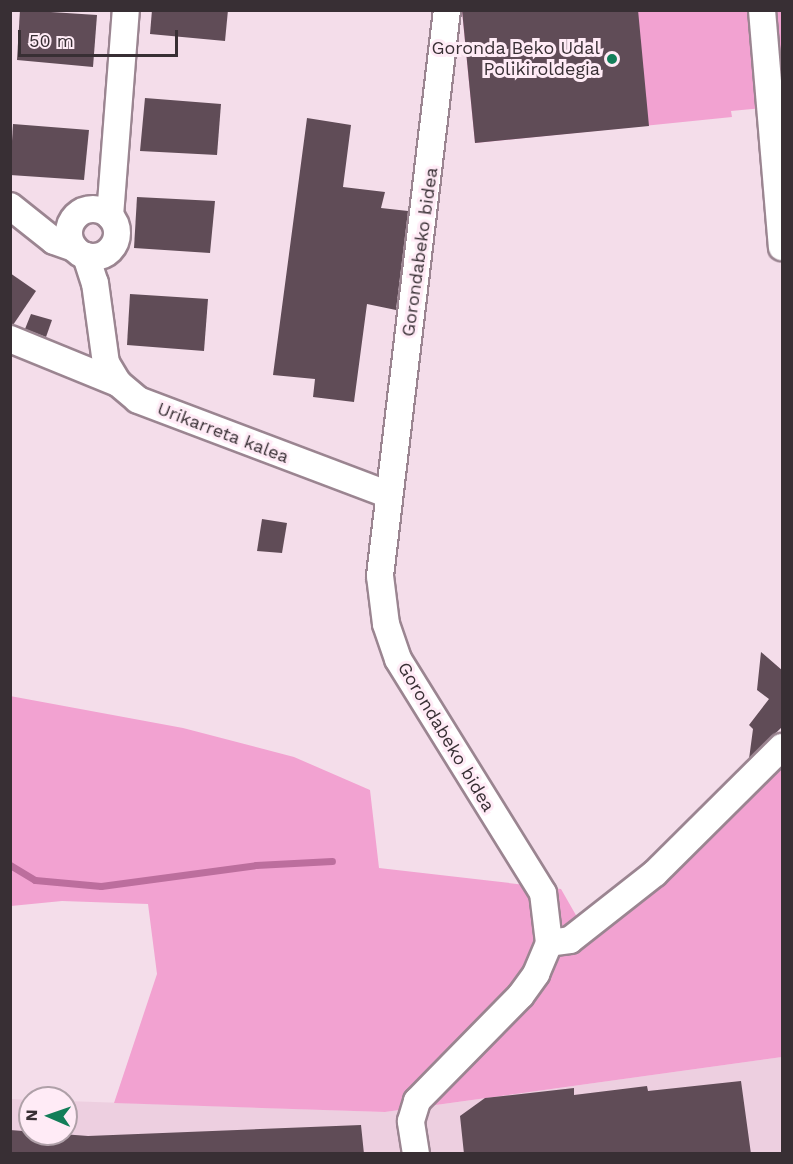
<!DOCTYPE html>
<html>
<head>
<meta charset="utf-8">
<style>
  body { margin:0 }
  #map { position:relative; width:793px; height:1164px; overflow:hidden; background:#f4ddea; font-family:"Work Sans",sans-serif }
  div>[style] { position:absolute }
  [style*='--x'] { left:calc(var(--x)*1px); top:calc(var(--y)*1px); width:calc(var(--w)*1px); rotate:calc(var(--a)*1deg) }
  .built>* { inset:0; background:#edcfe0 }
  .green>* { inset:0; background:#f2a2d1 }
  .stream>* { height:7px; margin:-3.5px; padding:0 3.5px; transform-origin:3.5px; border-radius:3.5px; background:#bc6e9d }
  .building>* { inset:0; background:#604c57 }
  .roads { filter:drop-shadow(2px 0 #9b8591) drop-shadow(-2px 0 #9b8591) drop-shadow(0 2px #9b8591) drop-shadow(0 -2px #9b8591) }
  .minor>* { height:26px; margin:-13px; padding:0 13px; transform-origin:13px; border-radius:13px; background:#fff }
  .minor>.ring { margin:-13px; padding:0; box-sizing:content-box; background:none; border:26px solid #fff; border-radius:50% }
  .dots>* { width:16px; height:16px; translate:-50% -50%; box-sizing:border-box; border:3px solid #ffebf6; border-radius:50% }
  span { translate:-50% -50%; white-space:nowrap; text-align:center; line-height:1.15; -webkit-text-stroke:6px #ffebf6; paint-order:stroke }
  .poi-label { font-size:18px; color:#382f34 }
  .right { translate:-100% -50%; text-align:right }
  .street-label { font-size:18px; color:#382f34 }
  .frame { position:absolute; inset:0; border:12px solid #382f34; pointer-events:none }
  .north { position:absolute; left:18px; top:1086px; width:60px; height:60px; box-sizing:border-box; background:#ffebf6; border:2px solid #afa0a8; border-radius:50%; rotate:272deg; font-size:16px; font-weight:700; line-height:24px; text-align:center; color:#382f34 }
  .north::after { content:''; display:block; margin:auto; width:21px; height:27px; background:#137e59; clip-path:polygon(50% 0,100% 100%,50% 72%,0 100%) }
  .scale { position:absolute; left:18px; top:30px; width:160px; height:27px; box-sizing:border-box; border:3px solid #382f34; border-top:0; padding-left:8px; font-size:18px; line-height:21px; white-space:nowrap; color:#382f34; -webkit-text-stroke:4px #ffebf6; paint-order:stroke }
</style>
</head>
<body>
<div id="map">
  <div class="built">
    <i style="clip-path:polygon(782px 1057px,782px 1153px,11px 1154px,11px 1099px,30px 1100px,30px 1134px,66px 1134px,66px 1101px,385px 1112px)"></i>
  </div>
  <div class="green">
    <i style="clip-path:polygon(462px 11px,752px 11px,763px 108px,731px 111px,732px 117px,475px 143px)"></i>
    <i style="clip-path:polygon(775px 11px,782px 11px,782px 102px)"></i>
    <i style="clip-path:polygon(10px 696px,183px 728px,294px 757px,370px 790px,379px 868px,561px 889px,577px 917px,713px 820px,782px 747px,782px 1057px,385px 1112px,114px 1103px,157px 974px,148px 904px,62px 901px,11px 906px)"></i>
  </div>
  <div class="stream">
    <i style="--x:10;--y:865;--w:29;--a:31"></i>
    <i style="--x:35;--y:880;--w:66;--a:5.2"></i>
    <i style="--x:101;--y:886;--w:156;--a:-7.7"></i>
    <i style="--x:256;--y:865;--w:76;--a:-3"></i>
  </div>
  <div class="building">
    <i style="clip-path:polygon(20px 10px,97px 15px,93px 67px,17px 60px)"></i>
    <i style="clip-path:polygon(152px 10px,228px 10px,225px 41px,150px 34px)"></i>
    <i style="clip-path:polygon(462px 10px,638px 10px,649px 126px,475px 143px)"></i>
    <i style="clip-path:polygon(145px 98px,221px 104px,217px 155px,140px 151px)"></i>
    <i style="clip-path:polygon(307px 118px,351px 125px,343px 187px,385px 192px,381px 208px,408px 211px,396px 310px,367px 304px,354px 402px,313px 397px,315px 379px,273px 375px)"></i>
    <i style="clip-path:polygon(13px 124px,89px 130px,84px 180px,10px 175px)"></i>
    <i style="clip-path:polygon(137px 197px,215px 201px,210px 253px,134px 248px)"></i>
    <i style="clip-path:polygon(10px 273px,36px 291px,13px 325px,10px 324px)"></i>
    <i style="clip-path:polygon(130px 294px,208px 299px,204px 351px,127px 345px)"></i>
    <i style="clip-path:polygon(31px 314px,52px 320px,46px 337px,25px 329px)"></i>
    <i style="clip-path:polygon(262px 519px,287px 523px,282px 553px,257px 551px)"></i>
    <i style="clip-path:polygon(761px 652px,783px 671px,783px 726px,749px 759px,753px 729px,749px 725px,769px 699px,757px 690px)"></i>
    <i style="clip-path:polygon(741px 1081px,751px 1154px,464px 1154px,460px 1116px,485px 1098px,574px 1088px,574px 1095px,647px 1086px,648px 1091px)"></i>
    <i style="clip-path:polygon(361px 1125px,364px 1154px,10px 1154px,10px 1130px,88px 1136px)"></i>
  </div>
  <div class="roads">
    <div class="minor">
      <i style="--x:762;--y:10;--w:238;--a:85.2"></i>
      <i style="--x:10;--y:206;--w:56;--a:38.5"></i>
      <i style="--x:54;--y:241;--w:21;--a:19"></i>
      <i class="ring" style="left:69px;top:209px;width:22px;height:22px"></i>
      <i style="--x:110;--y:216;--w:207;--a:-85.6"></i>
      <i style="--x:86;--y:256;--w:28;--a:72"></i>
      <i style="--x:95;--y:283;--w:81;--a:82.2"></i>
      <i style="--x:106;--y:363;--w:23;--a:59"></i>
      <i style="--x:118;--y:383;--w:26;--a:40"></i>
      <i style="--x:138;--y:400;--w:266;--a:20.7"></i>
      <i style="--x:10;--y:339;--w:117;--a:22.2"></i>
      <i style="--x:549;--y:943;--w:21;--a:-8"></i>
      <i style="--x:570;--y:940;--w:108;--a:-38.2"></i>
      <i style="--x:655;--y:873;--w:179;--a:-44.8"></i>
      <i style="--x:416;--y:1154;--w:33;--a:-99"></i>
      <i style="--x:411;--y:1121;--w:21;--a:-73"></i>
      <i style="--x:417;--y:1101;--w:148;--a:-45.5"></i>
      <i style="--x:521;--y:995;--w:26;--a:-54"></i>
      <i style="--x:536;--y:974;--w:34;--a:-67"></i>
      <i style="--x:549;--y:943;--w:50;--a:-96.8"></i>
      <i style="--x:543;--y:893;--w:275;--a:-121.8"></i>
      <i style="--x:398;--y:659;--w:37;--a:-109"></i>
      <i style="--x:386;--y:624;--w:48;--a:-97.1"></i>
      <i style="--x:380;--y:576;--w:570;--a:-83.25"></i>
    </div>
  </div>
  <div class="dots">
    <i style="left:612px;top:59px;background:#137e59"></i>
  </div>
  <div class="poi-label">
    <span class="right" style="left:600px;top:59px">Goronda Beko Udal<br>Polikiroldegia</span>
  </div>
  <div class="street-label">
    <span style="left:420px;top:252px;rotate:-82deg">Gorondabeko bidea</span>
    <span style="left:223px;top:433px;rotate:21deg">Urikarreta kalea</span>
    <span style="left:446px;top:737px;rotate:59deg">Gorondabeko bidea</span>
  </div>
  <div class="frame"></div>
  <div class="north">N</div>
  <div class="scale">50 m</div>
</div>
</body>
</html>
